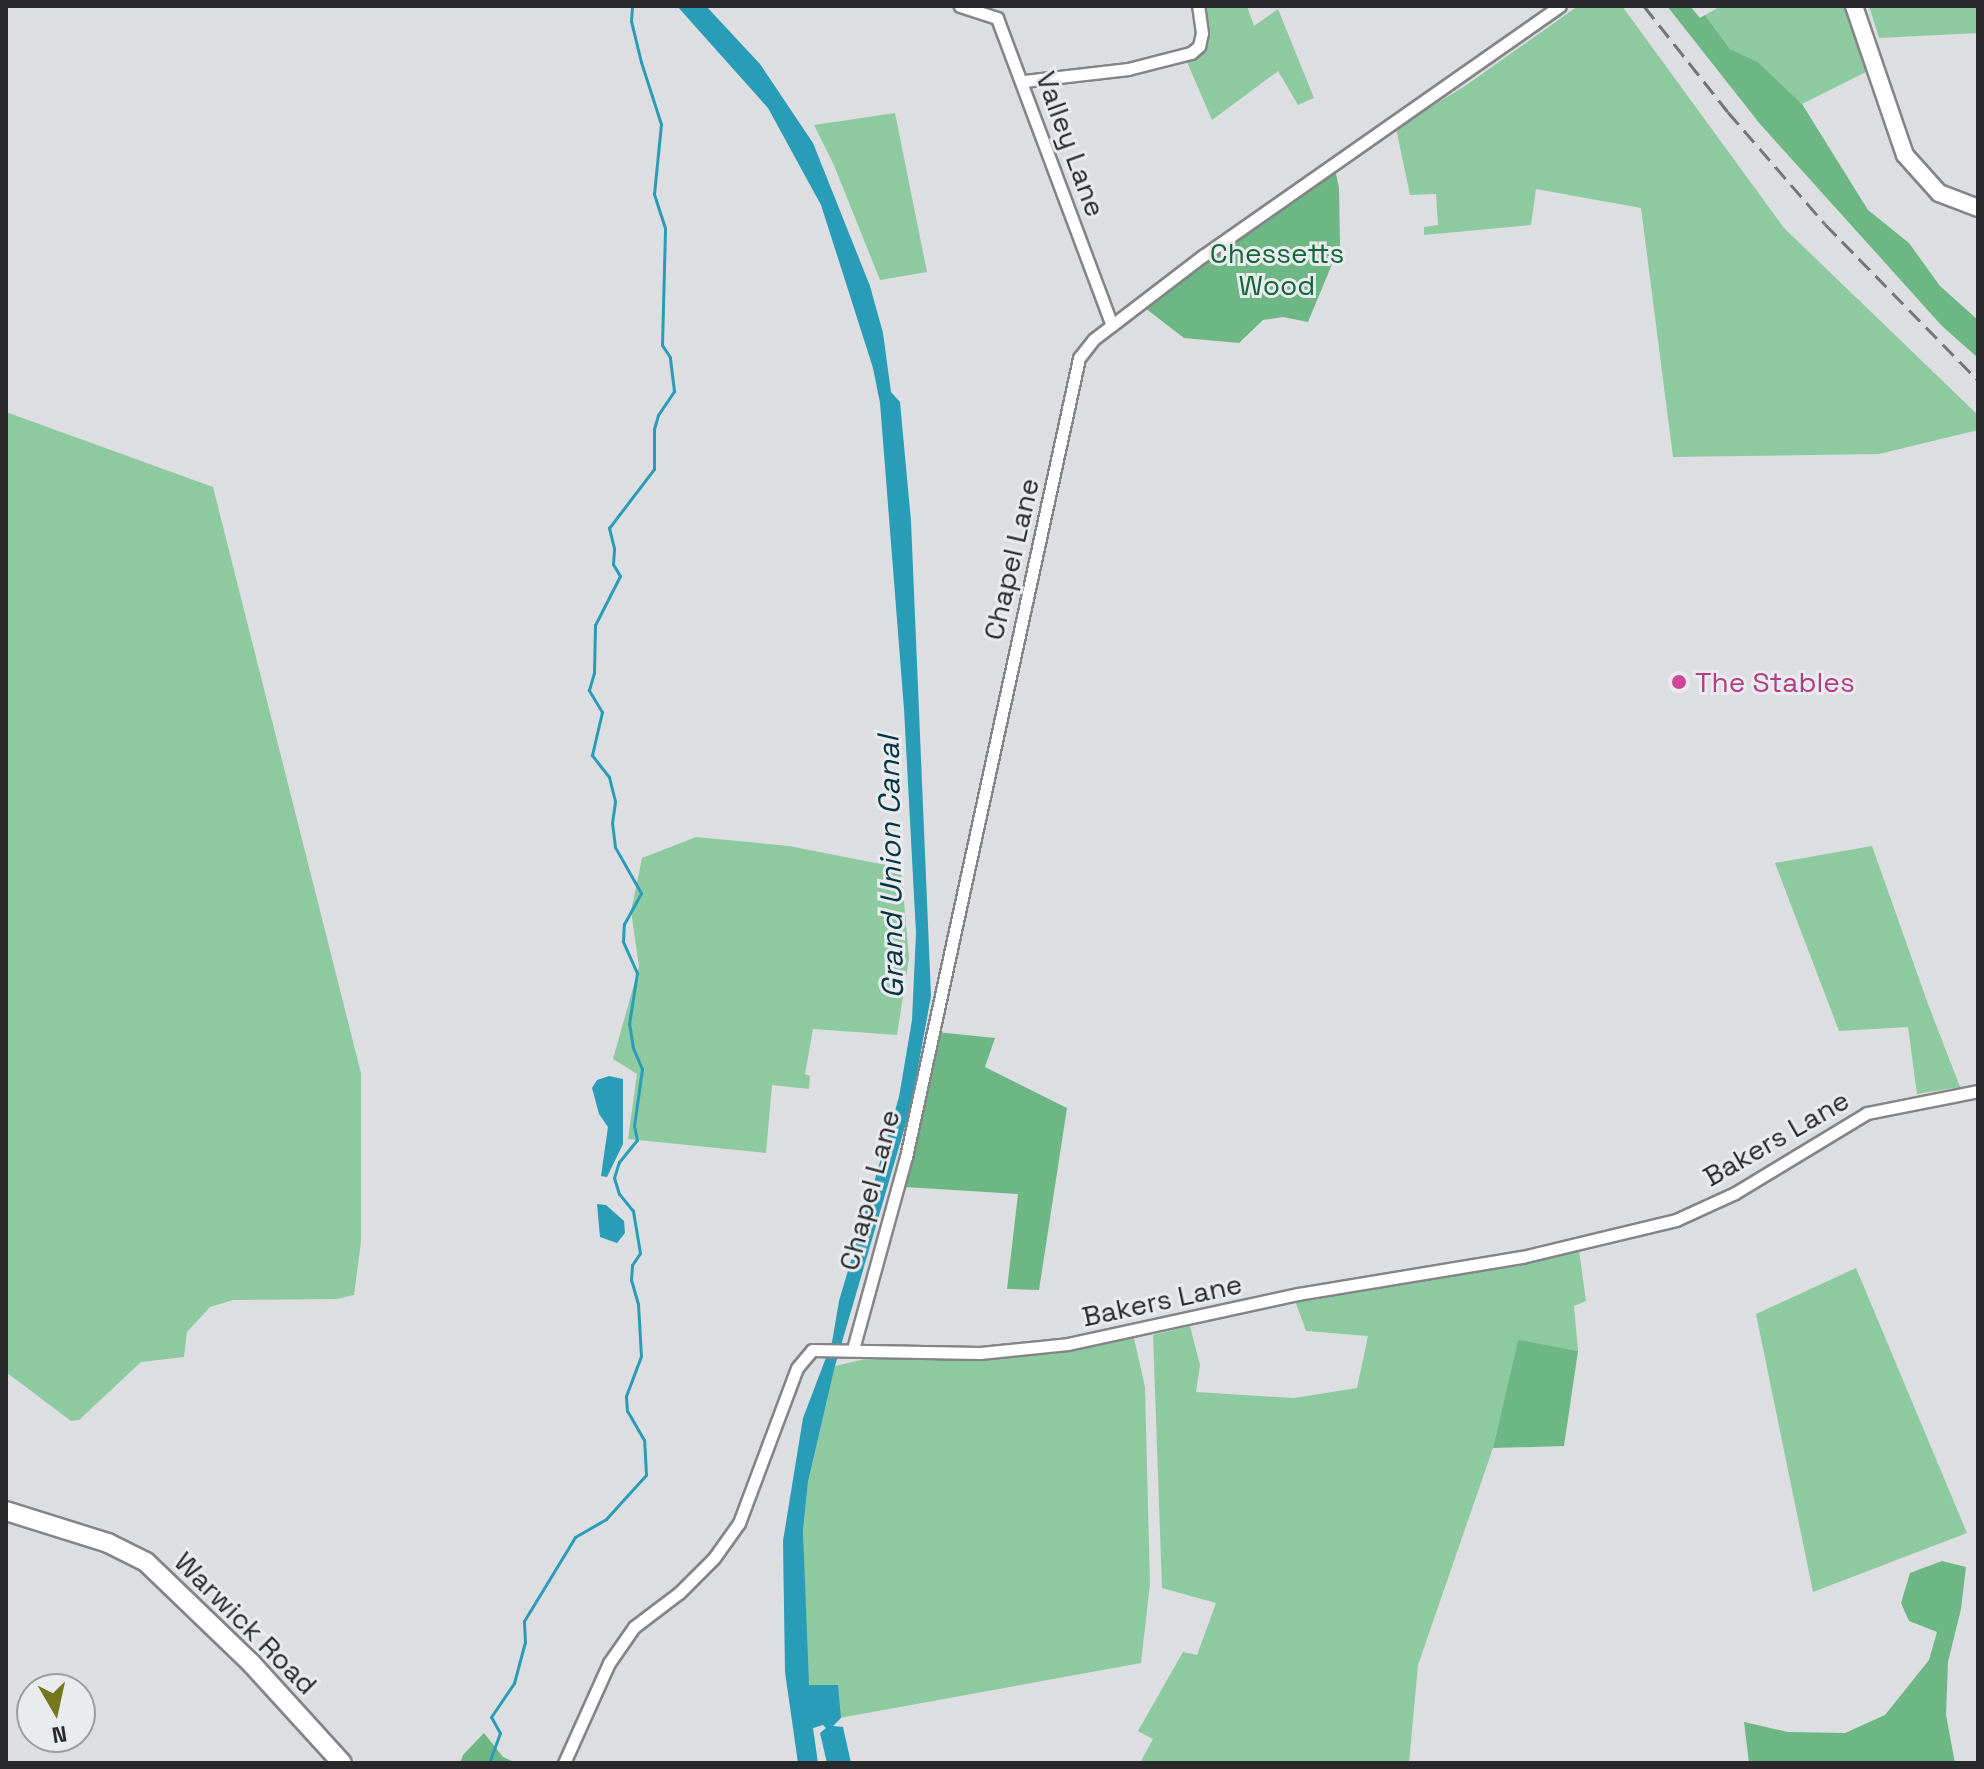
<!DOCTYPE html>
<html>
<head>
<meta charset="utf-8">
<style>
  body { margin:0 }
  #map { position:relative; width:1984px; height:1769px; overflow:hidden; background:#dddee1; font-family:"Space Grotesk",sans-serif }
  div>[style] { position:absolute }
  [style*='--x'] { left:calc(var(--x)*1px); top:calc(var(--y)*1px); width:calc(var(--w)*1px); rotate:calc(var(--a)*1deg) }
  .green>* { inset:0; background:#8eca9f }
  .forest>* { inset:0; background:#6cb784 }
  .water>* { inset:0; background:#299cb8 }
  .stream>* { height:3px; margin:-1.5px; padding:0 1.5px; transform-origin:1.5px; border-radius:1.5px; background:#299cb8 }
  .roads { filter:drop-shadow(2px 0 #848588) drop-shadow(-2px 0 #848588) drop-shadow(0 2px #848588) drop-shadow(0 -2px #848588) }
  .street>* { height:11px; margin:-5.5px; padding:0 5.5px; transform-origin:5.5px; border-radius:5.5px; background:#fff }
  .secondary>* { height:16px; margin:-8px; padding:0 8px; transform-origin:8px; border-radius:8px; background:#fff }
  .primary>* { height:18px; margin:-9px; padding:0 9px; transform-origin:9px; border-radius:9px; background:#fff }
  .rail>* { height:3px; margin-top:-1.5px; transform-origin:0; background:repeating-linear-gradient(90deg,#747577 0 16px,transparent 0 24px) }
  .dots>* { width:22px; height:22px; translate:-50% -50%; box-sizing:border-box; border:4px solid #eaebef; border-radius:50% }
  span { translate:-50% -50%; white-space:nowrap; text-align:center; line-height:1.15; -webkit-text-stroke:6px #eaebef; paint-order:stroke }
  .street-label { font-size:28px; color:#29292b }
  .park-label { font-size:28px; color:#126738 }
  .hotel-label { font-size:28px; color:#b23c85 }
  .left { translate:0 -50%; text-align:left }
  .water-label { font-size:30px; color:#00333f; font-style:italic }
  .frame { position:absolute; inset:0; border:8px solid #29292b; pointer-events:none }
  .north { position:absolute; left:16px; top:1673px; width:80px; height:80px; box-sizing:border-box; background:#eaebef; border:2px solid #9d9da1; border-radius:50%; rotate:171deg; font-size:22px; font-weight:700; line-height:32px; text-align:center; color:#29292b }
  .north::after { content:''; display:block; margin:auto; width:28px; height:36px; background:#75771f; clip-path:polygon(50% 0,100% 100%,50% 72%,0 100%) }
</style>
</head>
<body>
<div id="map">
  <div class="green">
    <i style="clip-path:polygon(1203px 6px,1247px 6px,1254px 26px,1278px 9px,1314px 98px,1298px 105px,1278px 71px,1212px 120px,1187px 62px,1203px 54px,1208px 43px)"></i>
    <i style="clip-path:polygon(1578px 6px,1622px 6px,1784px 228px,1978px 415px,1978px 430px,1879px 454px,1673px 457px,1641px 208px,1536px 189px,1531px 225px,1424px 235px,1424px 227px,1438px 225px,1436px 194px,1410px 195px,1396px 128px,1465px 86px)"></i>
    <i style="clip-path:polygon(1721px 6px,1845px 6px,1866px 72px,1802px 104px,1758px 62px,1730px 49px,1705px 15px)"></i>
    <i style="clip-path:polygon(1869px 6px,1978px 6px,1978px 33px,1879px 38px)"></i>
    <i style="clip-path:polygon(895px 113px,927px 272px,880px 280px,833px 163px,814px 125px)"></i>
    <i style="clip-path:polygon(6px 412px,213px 487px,361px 1073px,361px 1242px,354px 1295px,337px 1299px,233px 1300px,210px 1307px,187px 1332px,184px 1357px,141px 1362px,79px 1420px,71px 1421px,6px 1372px)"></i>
    <i style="clip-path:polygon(696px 837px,789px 846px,901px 868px,909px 958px,897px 1035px,813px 1029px,805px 1074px,810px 1076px,809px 1089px,772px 1085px,766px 1153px,628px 1139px,637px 1074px,613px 1059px,639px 967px,631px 911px,640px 868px,642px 858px)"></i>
    <i style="clip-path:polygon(1872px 846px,1928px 1004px,1960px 1087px,1917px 1094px,1908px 1027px,1839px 1031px,1775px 863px)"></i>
    <i style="clip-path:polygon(1579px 1250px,1586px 1301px,1574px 1306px,1578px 1351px,1518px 1341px,1493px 1448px,1418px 1665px,1409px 1763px,1140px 1763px,1153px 1739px,1138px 1731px,1183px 1652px,1197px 1655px,1216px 1603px,1162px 1588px,1153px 1335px,1190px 1326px,1200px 1365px,1196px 1392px,1294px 1398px,1357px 1388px,1368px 1336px,1306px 1331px,1295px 1301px)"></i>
    <i style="clip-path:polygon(1856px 1268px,1967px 1533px,1813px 1592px,1756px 1314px)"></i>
    <i style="clip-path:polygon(1134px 1338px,1145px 1387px,1150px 1584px,1141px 1663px,812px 1723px,805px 1648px,803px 1531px,808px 1482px,835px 1366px,865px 1359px,993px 1359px,1065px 1351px)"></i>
  </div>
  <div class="forest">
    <i style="clip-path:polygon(1667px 6px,1690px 6px,1700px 18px,1705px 15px,1730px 49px,1758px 62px,1802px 104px,1868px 210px,1909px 243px,1940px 286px,1978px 320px,1978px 358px,1942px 326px,1760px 124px)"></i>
    <i style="clip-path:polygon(1335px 169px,1339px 188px,1340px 245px,1308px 322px,1283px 317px,1263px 320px,1239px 343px,1184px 338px,1145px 308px,1221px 248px)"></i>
    <i style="clip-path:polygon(936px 1032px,995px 1038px,985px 1067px,1067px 1108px,1039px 1290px,1007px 1289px,1018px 1194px,905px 1187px)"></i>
    <i style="clip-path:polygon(1518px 1340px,1578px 1351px,1564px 1446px,1493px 1448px)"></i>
    <i style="clip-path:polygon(1942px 1561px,1966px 1567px,1961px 1609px,1948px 1662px,1946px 1715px,1955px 1763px,1749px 1763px,1744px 1722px,1788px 1732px,1845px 1733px,1885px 1715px,1929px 1660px,1937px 1632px,1909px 1621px,1901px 1603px,1910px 1573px)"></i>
    <i style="clip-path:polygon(484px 1733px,503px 1757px,516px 1763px,460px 1763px,463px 1755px)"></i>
  </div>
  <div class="water">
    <i style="clip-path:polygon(677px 6px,706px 6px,760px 64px,813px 143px,870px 286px,883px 333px,891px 392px,900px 402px,911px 521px,931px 996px,911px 1106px,835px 1366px,808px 1482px,803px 1531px,809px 1685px,838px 1685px,841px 1718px,833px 1726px,843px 1727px,851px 1763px,827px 1763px,820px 1733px,826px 1728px,823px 1725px,813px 1728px,818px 1763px,798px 1763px,785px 1672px,783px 1541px,803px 1418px,832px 1342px,839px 1301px,899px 1097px,912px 1020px,916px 933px,904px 709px,880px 403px,873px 368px,821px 205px,768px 108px)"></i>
    <i style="clip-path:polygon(609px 1076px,623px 1079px,623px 1144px,607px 1177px,601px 1176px,608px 1127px,599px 1114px,592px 1088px,597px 1080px)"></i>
    <i style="clip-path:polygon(597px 1204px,606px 1205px,624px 1221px,625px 1233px,617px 1243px,600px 1237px)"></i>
  </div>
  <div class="stream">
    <i style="--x:489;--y:1763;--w:32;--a:-70"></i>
    <i style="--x:500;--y:1733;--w:18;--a:-119"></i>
    <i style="--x:491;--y:1717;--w:41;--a:-55.9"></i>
    <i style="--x:514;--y:1683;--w:42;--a:-75"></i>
    <i style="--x:525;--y:1642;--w:21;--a:-93"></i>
    <i style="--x:524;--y:1621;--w:98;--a:-58.7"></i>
    <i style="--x:575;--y:1537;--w:36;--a:-30"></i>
    <i style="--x:606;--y:1519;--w:59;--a:-47.7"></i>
    <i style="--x:646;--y:1475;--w:35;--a:-93"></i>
    <i style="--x:644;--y:1440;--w:34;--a:-120"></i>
    <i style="--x:627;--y:1411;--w:15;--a:-94"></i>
    <i style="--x:626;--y:1396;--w:43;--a:-69.4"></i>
    <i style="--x:641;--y:1356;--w:52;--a:-93.3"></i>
    <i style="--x:638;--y:1304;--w:25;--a:-106"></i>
    <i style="--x:631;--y:1280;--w:15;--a:-86"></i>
    <i style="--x:632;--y:1265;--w:14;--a:-56"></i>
    <i style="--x:640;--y:1253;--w:43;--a:-99.5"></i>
    <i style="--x:633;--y:1211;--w:22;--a:-129"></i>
    <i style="--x:619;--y:1194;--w:17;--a:-107"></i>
    <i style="--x:614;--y:1178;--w:17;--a:-73"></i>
    <i style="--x:619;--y:1162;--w:28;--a:-51"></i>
    <i style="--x:637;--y:1140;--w:14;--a:-102"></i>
    <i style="--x:634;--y:1126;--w:58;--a:-82"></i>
    <i style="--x:642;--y:1069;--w:23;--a:-113"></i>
    <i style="--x:633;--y:1048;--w:24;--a:-99"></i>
    <i style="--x:629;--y:1024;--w:52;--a:-81.1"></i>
    <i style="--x:637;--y:973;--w:35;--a:-114"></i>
    <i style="--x:623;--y:941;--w:17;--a:-87"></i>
    <i style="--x:624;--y:924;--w:35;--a:-61"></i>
    <i style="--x:641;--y:893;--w:53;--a:-119.5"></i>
    <i style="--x:615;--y:847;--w:24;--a:-97"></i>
    <i style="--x:612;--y:823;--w:22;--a:-82"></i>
    <i style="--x:615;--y:801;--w:25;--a:-104"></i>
    <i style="--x:609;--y:777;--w:28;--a:-128"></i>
    <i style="--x:592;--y:755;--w:44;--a:-76.9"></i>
    <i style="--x:602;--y:712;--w:26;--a:-121"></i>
    <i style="--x:589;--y:690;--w:18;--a:-74"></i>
    <i style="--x:594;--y:673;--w:48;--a:-88.8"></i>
    <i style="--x:595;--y:625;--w:55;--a:-63"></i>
    <i style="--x:620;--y:576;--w:14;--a:-120"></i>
    <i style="--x:613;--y:564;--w:16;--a:-86"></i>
    <i style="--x:614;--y:548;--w:21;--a:-104"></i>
    <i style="--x:609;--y:528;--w:74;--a:-52.7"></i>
    <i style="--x:654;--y:469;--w:40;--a:-90"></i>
    <i style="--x:654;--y:429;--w:15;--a:-74"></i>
    <i style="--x:658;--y:415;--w:29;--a:-56"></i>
    <i style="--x:674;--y:391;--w:34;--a:-97"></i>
    <i style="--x:670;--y:357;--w:14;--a:-124"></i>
    <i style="--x:662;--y:345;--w:117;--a:-88.5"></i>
    <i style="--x:665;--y:228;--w:36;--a:-108"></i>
    <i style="--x:654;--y:194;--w:70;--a:-84.3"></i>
    <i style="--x:661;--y:124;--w:65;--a:-107.9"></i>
    <i style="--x:641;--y:62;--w:42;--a:-103.7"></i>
    <i style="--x:631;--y:21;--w:15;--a:-86"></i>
  </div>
  <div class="roads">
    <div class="street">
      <i style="--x:960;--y:6;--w:39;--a:18"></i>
      <i style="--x:997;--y:18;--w:328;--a:69.5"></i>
      <i style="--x:1024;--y:81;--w:105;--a:-6.6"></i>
      <i style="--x:1128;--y:69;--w:65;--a:-14.3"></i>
      <i style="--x:1191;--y:53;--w:11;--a:-41"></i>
      <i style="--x:1199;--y:46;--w:13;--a:-77"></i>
      <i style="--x:1202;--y:33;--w:27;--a:-98"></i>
      <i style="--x:853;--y:1349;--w:199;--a:-74.6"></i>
      <i style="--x:906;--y:1157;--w:818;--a:-77.78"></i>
      <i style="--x:1079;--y:358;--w:24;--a:-52"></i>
      <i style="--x:1094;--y:339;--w:138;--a:-37.4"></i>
      <i style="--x:1204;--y:255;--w:434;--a:-35"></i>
      <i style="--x:564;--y:1763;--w:110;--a:-65.8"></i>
      <i style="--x:609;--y:1663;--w:44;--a:-55.2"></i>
      <i style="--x:634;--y:1627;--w:56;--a:-37.1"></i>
      <i style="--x:679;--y:1593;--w:49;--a:-45"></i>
      <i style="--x:714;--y:1558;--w:43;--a:-54.5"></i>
      <i style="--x:739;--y:1523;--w:165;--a:-69.5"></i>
      <i style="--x:797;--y:1368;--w:23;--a:-50"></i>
      <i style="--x:812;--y:1350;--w:168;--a:1"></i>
      <i style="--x:980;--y:1353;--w:88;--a:-5.8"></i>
      <i style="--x:1068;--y:1344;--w:235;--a:-12.3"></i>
      <i style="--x:1298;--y:1294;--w:227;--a:-9.4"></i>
      <i style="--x:1522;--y:1257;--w:158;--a:-13.5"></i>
      <i style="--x:1676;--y:1220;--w:65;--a:-24.6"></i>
      <i style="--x:1735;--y:1193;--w:154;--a:-31.2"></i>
      <i style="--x:1867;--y:1113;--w:113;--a:-11.2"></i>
    </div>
    <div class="secondary">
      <i style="--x:1854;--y:6;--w:157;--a:71.1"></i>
      <i style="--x:1905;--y:155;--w:51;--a:48.2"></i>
      <i style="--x:1939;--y:193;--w:42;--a:21"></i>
    </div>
    <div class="primary">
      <i style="--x:6;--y:1511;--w:107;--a:17.4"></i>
      <i style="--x:108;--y:1543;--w:42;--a:26.6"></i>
      <i style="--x:146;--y:1562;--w:146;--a:43.9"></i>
      <i style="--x:251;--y:1663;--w:135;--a:47.7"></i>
    </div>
  </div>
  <div class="rail">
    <i style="--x:1644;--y:6;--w:135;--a:51.6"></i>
    <i style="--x:1728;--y:112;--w:148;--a:49.1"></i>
    <i style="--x:1825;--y:224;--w:219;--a:45.6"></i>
  </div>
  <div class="dots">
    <i style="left:1679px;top:682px;background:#d1479c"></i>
  </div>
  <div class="street-label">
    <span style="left:1071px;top:144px;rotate:70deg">Valley Lane</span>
    <span style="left:1011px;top:559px;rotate:-77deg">Chapel Lane</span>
    <span style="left:1776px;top:1138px;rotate:-30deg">Bakers Lane</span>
    <span style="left:869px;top:1190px;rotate:-75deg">Chapel Lane</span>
    <span style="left:1162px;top:1300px;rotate:-12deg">Bakers Lane</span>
    <span style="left:246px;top:1623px;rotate:45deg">Warwick Road</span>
  </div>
  <div class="park-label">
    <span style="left:1277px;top:269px">Chessetts<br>Wood</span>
  </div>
  <div class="hotel-label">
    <span class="left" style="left:1695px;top:682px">The Stables</span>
  </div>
  <div class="water-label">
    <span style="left:891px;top:867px;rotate:-91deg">Grand Union Canal</span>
  </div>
  <div class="frame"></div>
  <div class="north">N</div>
</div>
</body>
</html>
